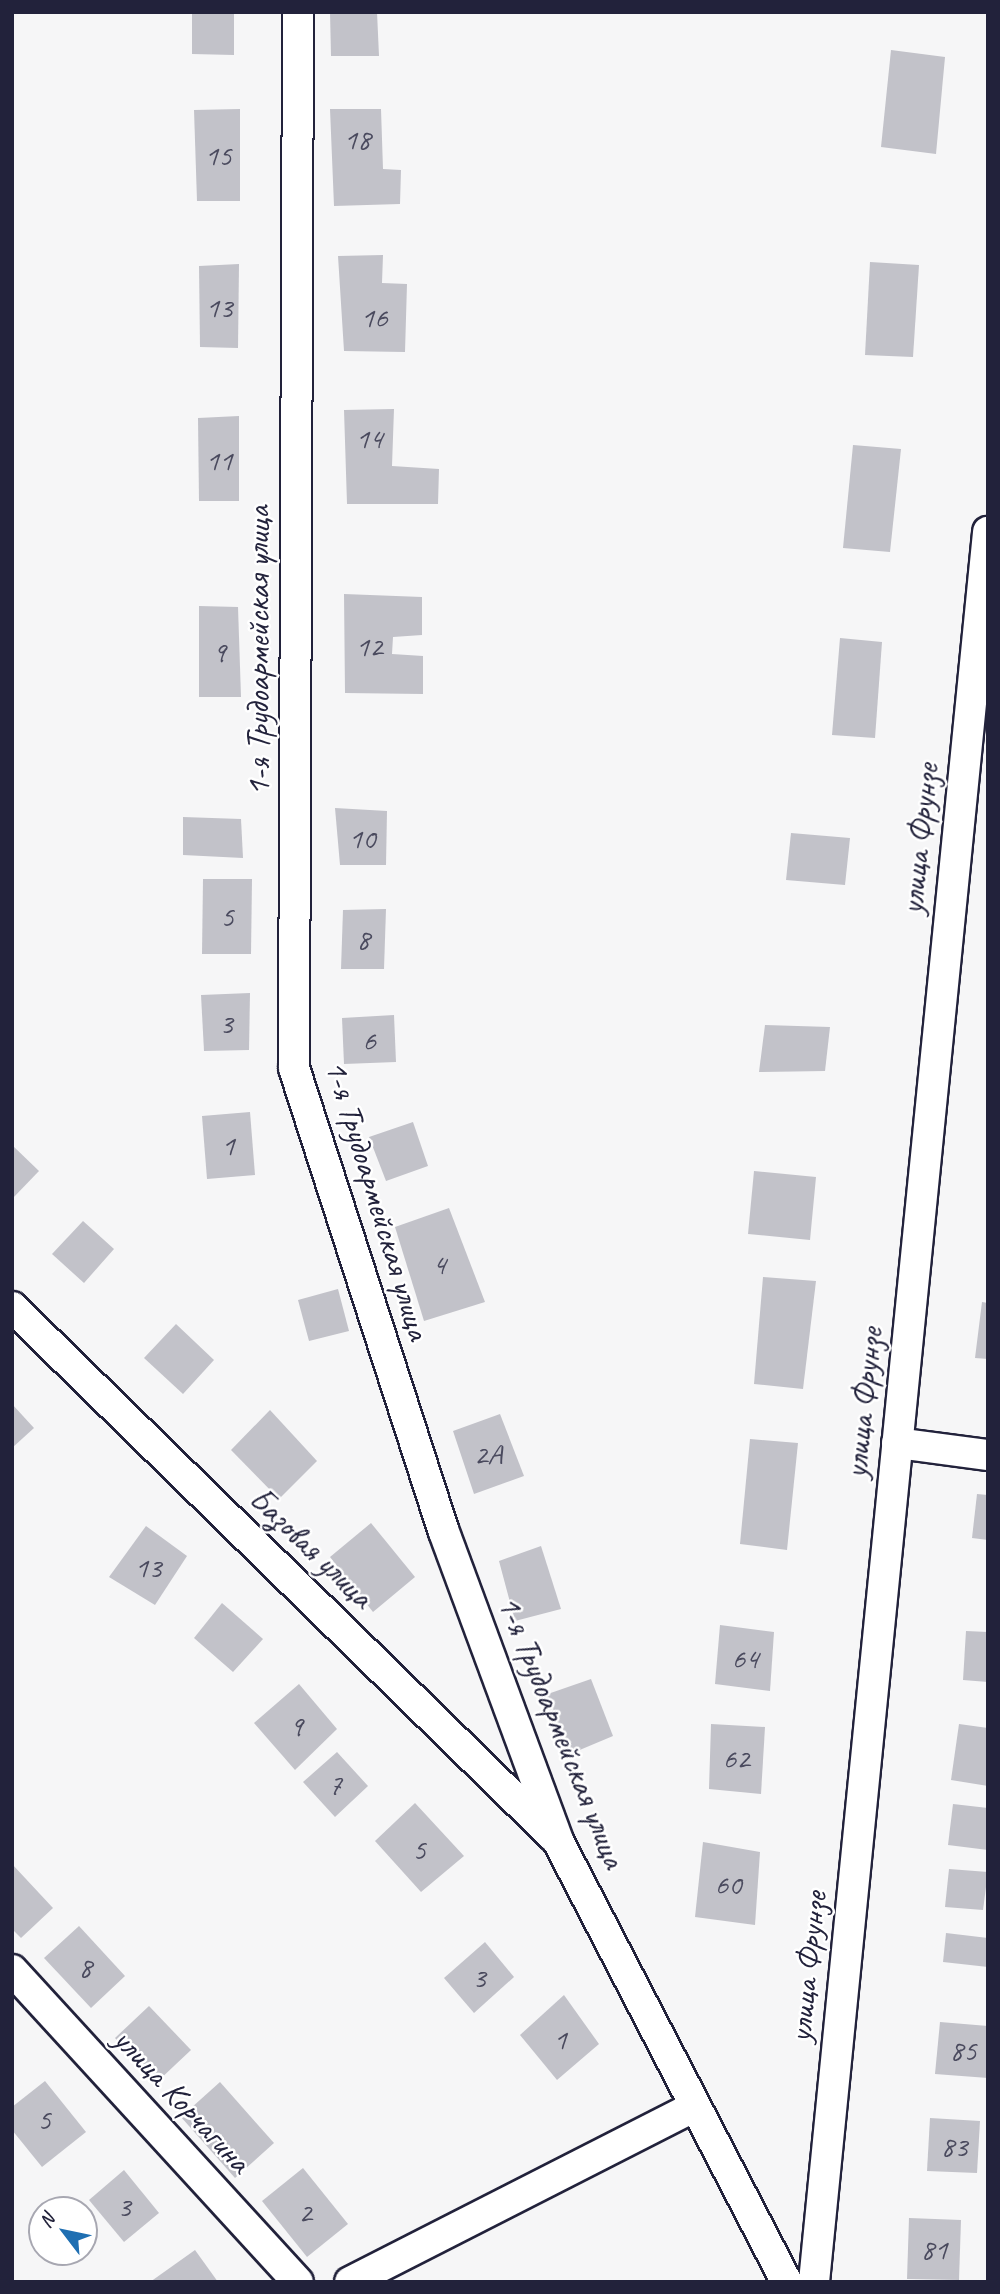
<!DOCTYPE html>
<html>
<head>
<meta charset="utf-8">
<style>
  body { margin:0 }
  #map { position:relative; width:1000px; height:2294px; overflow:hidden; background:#f6f6f7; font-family:Caveat,sans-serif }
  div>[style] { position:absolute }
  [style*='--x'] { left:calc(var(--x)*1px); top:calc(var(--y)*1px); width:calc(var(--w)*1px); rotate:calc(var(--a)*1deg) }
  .building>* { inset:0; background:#c2c2c9 }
  .roads { filter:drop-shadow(2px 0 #22223b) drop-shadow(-2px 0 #22223b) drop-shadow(0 2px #22223b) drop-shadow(0 -2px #22223b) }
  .minor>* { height:30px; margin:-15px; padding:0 15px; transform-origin:15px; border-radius:15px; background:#fff }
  span { translate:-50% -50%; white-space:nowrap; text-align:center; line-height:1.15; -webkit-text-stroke:5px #fff; paint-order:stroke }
  .number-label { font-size:30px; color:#4a4a5e }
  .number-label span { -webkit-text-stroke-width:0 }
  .street-label { font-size:33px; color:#22223b }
  .frame { position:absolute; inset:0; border:14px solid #22223b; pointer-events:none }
  .north { position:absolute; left:28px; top:2196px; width:70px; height:70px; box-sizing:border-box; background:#fff; border:2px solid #a7a7b1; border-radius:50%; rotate:302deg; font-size:19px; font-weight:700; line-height:28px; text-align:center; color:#22223b }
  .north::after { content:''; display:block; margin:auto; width:24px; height:32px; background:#1f6fb2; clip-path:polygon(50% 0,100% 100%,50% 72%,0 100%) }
</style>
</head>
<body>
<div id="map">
  <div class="building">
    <i style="clip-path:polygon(192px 12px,234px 12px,234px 55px,192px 54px)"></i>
    <i style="clip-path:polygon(330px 12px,377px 12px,379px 56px,331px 56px)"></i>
    <i style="clip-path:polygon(891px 50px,945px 57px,936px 154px,881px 147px)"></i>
    <i style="clip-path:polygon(240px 109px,240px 201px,197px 201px,194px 110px)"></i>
    <i style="clip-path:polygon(330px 109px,381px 109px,383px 169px,401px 170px,400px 204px,334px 206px)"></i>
    <i style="clip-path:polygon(383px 255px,382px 283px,407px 284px,405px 352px,344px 351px,338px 256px)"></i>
    <i style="clip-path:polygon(870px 262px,919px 265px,913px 357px,865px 355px)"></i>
    <i style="clip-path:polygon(239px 264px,238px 348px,200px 347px,199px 266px)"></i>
    <i style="clip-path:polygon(394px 409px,392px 466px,439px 469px,438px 504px,347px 504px,344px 410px)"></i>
    <i style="clip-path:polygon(239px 416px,239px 501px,199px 501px,198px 418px)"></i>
    <i style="clip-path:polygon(853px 445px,901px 449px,890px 552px,843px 548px)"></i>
    <i style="clip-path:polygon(344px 594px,422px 597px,422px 635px,393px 637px,392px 654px,423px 656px,423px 694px,345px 693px)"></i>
    <i style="clip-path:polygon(199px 606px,238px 607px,241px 697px,199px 697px)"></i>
    <i style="clip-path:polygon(840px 638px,882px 642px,875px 738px,832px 735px)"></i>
    <i style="clip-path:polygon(335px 808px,387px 811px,386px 865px,340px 865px)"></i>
    <i style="clip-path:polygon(183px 817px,241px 819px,243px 858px,183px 855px)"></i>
    <i style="clip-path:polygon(791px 833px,850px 838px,845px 885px,786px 880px)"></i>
    <i style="clip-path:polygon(203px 879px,252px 879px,251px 954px,202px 954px)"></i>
    <i style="clip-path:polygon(386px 909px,384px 969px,341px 969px,343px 910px)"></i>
    <i style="clip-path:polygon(250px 993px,249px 1050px,204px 1051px,201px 995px)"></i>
    <i style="clip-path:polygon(394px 1015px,396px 1062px,344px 1064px,342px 1018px)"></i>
    <i style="clip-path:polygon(765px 1025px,830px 1027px,825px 1071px,759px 1072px)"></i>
    <i style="clip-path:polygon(250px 1112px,255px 1175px,207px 1179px,202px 1116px)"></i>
    <i style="clip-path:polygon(413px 1122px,428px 1166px,386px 1181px,369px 1137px)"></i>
    <i style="clip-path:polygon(12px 1145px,39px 1171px,12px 1199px)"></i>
    <i style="clip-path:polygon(754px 1171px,816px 1177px,810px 1240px,748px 1234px)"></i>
    <i style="clip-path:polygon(449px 1208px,485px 1302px,424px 1321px,395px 1227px)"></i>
    <i style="clip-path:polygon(83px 1221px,114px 1249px,84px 1283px,52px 1254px)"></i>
    <i style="clip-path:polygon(763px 1277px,816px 1281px,803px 1389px,754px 1384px)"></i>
    <i style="clip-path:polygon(338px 1289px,349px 1331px,309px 1341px,298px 1300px)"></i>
    <i style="clip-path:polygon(982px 1302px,988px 1303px,988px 1359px,975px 1358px)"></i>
    <i style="clip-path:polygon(176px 1324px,214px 1360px,183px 1394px,144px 1358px)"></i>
    <i style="clip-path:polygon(12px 1404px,34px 1428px,12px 1448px)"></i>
    <i style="clip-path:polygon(270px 1410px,317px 1461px,279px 1499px,231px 1450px)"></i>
    <i style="clip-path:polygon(500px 1414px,524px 1476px,474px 1494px,453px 1431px)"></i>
    <i style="clip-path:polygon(750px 1439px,798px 1443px,787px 1550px,740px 1544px)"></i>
    <i style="clip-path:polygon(977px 1494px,988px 1495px,988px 1540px,972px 1538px)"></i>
    <i style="clip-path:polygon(371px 1523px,415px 1577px,373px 1612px,330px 1557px)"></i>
    <i style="clip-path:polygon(146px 1526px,187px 1556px,155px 1605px,109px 1577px)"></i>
    <i style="clip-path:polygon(541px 1546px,561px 1609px,515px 1621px,499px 1561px)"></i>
    <i style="clip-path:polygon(222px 1603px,263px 1639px,233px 1672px,194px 1638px)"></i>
    <i style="clip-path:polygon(720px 1625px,774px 1632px,770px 1691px,715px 1684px)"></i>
    <i style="clip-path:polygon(966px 1631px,988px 1632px,988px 1682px,963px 1680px)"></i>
    <i style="clip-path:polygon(591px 1679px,613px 1736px,563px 1757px,542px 1696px)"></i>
    <i style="clip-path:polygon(299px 1684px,337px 1729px,295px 1770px,254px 1723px)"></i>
    <i style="clip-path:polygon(711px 1724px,765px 1727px,761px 1794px,709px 1789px)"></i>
    <i style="clip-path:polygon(959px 1724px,988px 1728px,988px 1786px,951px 1780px)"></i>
    <i style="clip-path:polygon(337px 1752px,368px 1786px,335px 1817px,303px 1782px)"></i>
    <i style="clip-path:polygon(415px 1803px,464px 1856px,421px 1892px,375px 1841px)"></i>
    <i style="clip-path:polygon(953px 1804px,988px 1808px,988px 1850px,948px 1845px)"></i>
    <i style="clip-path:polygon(703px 1842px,760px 1852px,755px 1925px,695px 1917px)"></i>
    <i style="clip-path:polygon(12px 1864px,53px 1908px,21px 1938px,12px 1929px)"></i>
    <i style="clip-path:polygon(949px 1869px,988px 1872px,983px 1910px,945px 1907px)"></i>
    <i style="clip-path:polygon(79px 1926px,125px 1976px,91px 2008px,44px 1958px)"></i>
    <i style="clip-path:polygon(946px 1933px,988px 1938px,988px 1967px,943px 1962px)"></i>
    <i style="clip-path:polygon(485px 1942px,514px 1977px,474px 2013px,444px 1978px)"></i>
    <i style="clip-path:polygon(564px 1995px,599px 2044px,557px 2080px,520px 2035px)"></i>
    <i style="clip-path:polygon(149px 2006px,191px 2050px,157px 2082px,115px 2038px)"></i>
    <i style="clip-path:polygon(940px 2022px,988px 2026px,988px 2078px,935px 2074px)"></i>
    <i style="clip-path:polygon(45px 2081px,86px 2132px,42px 2167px,12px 2130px,12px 2107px)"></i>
    <i style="clip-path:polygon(220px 2082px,274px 2143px,235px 2178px,181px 2117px)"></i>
    <i style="clip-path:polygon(930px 2118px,980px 2121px,977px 2173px,927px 2171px)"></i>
    <i style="clip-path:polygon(303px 2168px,348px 2224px,307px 2257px,262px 2201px)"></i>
    <i style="clip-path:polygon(124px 2170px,159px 2213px,124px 2242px,89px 2200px)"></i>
    <i style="clip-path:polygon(909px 2218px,961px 2220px,959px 2280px,907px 2279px)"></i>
    <i style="clip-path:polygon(195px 2250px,218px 2282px,150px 2282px)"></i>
  </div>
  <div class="roads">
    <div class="minor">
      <i style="--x:298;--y:12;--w:1056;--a:90.22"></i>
      <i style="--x:294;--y:1068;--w:488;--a:72.1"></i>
      <i style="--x:444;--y:1532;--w:329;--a:69.7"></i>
      <i style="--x:558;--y:1841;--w:497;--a:62.6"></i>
      <i style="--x:12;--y:1307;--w:757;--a:44.36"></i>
      <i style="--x:897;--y:1443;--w:92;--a:7.5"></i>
      <i style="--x:12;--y:1970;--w:423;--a:47.5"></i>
      <i style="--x:350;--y:2282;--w:387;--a:-27"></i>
      <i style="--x:814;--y:2282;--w:1759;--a:-84.32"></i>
    </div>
  </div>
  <div class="number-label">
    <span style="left:357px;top:139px">18</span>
    <span style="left:218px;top:155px">15</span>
    <span style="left:219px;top:307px">13</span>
    <span style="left:374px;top:317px">16</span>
    <span style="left:369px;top:438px">14</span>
    <span style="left:219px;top:460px">11</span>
    <span style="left:369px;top:646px">12</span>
    <span style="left:219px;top:652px">9</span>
    <span style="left:362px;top:838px">10</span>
    <span style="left:227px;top:916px">5</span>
    <span style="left:363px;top:939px">8</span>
    <span style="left:226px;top:1023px">3</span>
    <span style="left:369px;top:1040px">6</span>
    <span style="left:228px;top:1145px">1</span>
    <span style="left:439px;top:1264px">4</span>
    <span style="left:488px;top:1454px">2А</span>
    <span style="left:148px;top:1567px">13</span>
    <span style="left:745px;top:1658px">64</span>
    <span style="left:296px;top:1726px">9</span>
    <span style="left:736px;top:1758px">62</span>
    <span style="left:335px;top:1784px">7</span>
    <span style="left:419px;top:1849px">5</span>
    <span style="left:728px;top:1884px">60</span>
    <span style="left:85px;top:1967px">8</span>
    <span style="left:479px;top:1977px">3</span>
    <span style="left:560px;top:2039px">1</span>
    <span style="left:963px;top:2050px">85</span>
    <span style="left:44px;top:2119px">5</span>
    <span style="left:954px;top:2146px">83</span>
    <span style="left:124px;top:2206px">3</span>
    <span style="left:305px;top:2212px">2</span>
    <span style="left:934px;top:2249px">81</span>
  </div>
  <div class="street-label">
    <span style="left:259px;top:651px;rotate:-90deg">1-я Трудоармейская улица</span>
    <span style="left:920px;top:839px;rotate:-84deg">улица Фрунзе</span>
    <span style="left:377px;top:1200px;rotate:73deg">1-я Трудоармейская улица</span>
    <span style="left:864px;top:1403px;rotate:-84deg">улица Фрунзе</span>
    <span style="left:311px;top:1548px;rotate:44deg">Базовая улица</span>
    <span style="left:561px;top:1732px;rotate:68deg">1-я Трудоармейская улица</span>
    <span style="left:808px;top:1967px;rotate:-84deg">улица Фрунзе</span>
    <span style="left:182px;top:2101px;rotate:47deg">улица Корчагина</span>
  </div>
  <div class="frame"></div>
  <div class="north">N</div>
</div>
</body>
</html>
